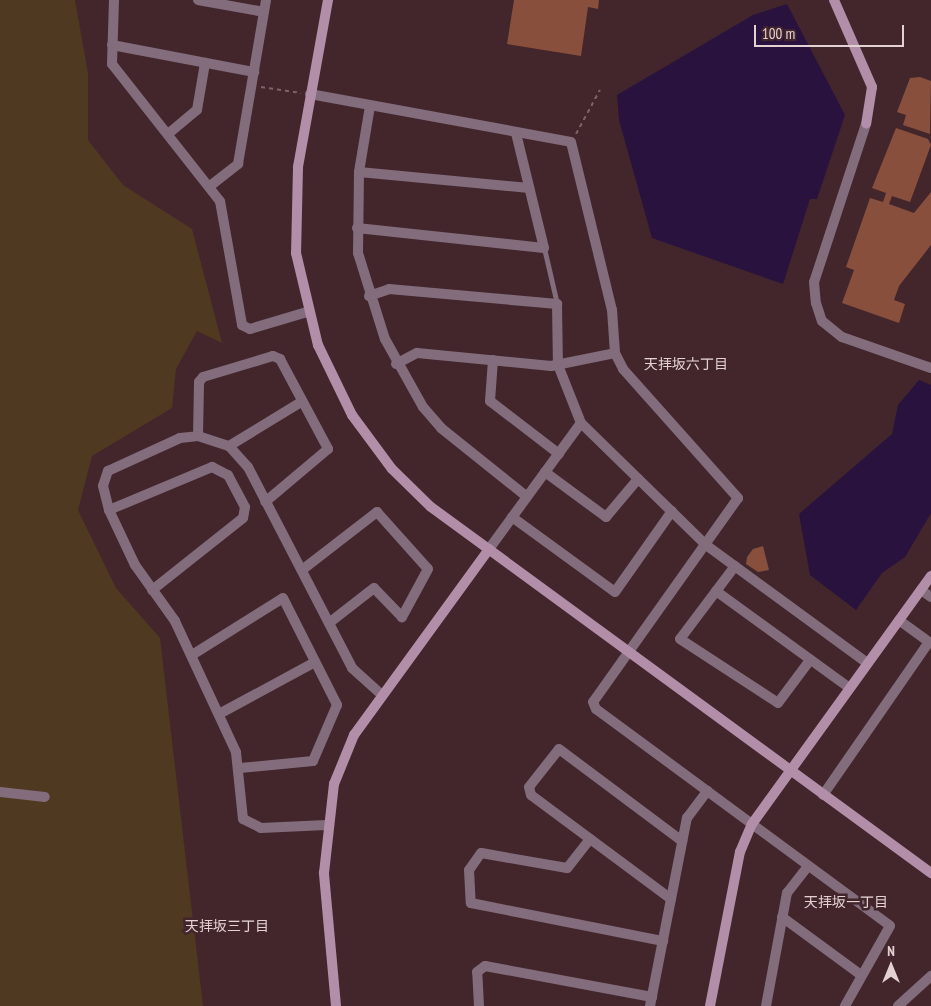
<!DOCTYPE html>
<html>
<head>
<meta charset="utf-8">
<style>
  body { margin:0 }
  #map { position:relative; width:931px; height:1006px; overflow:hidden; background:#42262c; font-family:"PT Sans Narrow","Noto Sans JP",sans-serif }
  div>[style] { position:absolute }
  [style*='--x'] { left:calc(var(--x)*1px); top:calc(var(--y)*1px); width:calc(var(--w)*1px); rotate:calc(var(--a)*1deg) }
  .green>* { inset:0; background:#4f3920 }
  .water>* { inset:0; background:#29123e }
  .building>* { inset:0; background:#884f3d }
  .path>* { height:2px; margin-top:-1px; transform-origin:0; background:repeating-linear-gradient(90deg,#7c6368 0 4px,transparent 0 8px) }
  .lane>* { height:5px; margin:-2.5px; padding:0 2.5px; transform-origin:2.5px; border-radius:2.5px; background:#836c7c }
  .street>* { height:10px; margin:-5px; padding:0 5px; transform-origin:5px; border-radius:5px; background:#836c7c }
  .secondary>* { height:10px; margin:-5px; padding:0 5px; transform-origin:5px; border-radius:5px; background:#b28ea8 }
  span { translate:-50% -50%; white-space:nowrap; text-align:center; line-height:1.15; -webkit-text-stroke:5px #42262c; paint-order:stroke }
  .neighbourhood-label { font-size:14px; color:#e4d1d4 }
  .north { position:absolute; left:866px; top:941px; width:50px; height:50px; -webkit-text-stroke:4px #42262c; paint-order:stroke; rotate:0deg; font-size:14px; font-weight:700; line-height:20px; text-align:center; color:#e4d1d4 }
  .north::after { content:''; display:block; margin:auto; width:18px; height:22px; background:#e4d1d4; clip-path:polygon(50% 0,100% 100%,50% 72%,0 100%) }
  .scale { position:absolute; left:754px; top:25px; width:150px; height:22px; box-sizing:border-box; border:2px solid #e4d1d4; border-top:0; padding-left:6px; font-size:15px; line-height:18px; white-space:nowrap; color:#e4d1d4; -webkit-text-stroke:4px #42262c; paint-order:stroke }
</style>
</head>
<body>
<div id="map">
  <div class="green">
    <i style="clip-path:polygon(0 0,75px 0,88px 73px,88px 140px,123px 185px,192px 229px,222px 343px,197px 331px,176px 369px,172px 408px,92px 456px,78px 510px,116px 588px,160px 638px,203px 1006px,0 1006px)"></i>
  </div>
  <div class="water">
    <i style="clip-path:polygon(787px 4px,845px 115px,817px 199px,810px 199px,783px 284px,652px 238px,619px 120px,617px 95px,753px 15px)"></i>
    <i style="clip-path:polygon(919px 380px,931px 385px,931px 513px,905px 557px,882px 573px,856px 610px,810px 575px,799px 514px,892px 434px,898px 405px)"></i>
  </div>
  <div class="building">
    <i style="clip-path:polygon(514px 0,599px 0,598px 9px,588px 7px,581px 56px,507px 44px)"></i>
    <i style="clip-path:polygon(920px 77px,931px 81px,930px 134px,903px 125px,906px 115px,897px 112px,910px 78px)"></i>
    <i style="clip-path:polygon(896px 128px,928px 139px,931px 145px,910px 202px,892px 196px,889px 204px,914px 213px,931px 192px,931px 245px,899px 286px,894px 300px,905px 304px,899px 323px,842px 303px,854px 270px,846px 267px,870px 198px,883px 202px,886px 193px,872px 188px)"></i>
    <i style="clip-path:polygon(763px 546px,769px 570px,758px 572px,746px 564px,747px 557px,753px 549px)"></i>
  </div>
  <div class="path">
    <i style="--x:261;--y:87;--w:40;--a:8.5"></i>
    <i style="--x:576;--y:134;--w:50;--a:-61.4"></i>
  </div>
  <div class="lane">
    <i style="--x:544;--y:248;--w:57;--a:76.9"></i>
  </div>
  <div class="street">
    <i style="--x:114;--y:0;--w:64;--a:91.8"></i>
    <i style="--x:112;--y:64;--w:174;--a:51.8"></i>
    <i style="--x:220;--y:201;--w:126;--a:79.9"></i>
    <i style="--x:242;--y:325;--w:9;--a:27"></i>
    <i style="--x:250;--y:329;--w:59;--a:-16.6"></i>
    <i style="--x:198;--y:0;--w:67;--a:10.3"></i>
    <i style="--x:112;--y:45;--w:145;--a:10.8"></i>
    <i style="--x:310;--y:94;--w:265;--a:10.4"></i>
    <i style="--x:571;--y:142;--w:173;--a:76.3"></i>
    <i style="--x:612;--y:310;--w:43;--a:86"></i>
    <i style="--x:615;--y:353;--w:18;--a:63"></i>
    <i style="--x:623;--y:369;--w:173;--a:48.3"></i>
    <i style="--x:738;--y:498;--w:250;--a:125.4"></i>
    <i style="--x:593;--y:702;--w:8;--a:67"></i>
    <i style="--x:596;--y:709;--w:365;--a:36.4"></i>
    <i style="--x:890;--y:926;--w:92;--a:119.4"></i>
    <i style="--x:370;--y:106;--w:67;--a:99.5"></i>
    <i style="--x:359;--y:172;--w:81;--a:90.7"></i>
    <i style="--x:358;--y:253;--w:90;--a:72.6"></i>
    <i style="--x:385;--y:339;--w:78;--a:60.8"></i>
    <i style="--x:423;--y:407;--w:28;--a:49"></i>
    <i style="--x:441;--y:428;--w:110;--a:38.7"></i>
    <i style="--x:866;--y:124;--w:166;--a:108.2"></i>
    <i style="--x:814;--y:282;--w:21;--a:85"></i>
    <i style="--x:816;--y:303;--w:19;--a:72"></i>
    <i style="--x:822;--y:321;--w:26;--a:39"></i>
    <i style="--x:842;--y:337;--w:94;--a:19.2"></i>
    <i style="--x:168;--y:134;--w:38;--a:-40"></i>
    <i style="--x:197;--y:110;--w:48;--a:-80.3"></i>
    <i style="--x:359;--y:172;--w:171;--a:5.4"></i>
    <i style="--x:210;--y:186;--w:36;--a:-38"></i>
    <i style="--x:238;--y:164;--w:166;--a:-80.3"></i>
    <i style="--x:357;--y:228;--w:188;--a:6.1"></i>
    <i style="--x:544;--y:248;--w:118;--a:-103.7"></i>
    <i style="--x:369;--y:296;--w:21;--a:-19"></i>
    <i style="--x:389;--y:289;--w:169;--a:5.1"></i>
    <i style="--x:557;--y:304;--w:61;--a:89.1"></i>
    <i style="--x:558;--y:365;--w:62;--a:68.4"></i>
    <i style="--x:581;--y:423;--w:175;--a:44.3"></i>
    <i style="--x:706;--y:545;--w:200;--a:36.2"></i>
    <i style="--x:493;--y:360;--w:41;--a:94.2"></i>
    <i style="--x:490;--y:401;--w:87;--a:37.5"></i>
    <i style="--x:396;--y:364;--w:24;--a:-28"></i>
    <i style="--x:417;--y:353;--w:135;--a:5.5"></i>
    <i style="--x:551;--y:366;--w:65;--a:-11.5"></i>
    <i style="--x:198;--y:436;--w:54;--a:-88.9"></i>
    <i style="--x:199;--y:382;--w:6;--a:-51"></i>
    <i style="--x:203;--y:377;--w:73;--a:-16.7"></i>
    <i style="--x:273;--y:356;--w:8;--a:23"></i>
    <i style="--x:280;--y:359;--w:102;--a:61.9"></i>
    <i style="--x:328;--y:449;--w:82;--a:139.9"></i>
    <i style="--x:229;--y:446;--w:84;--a:-31.4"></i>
    <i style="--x:545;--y:472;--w:76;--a:36.4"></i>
    <i style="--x:606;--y:517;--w:50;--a:-49.9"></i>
    <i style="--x:109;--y:510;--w:112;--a:-22.7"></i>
    <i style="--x:212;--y:467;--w:18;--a:27"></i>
    <i style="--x:228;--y:475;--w:36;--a:62"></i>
    <i style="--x:245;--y:507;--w:11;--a:100"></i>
    <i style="--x:243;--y:518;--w:116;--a:141.6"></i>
    <i style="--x:512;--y:517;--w:127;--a:36.1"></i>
    <i style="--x:615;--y:592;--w:99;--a:-54.9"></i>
    <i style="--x:489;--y:549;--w:156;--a:-53.9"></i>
    <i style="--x:735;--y:566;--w:91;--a:127"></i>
    <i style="--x:680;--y:639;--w:117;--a:33.1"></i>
    <i style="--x:778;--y:703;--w:54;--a:-53.3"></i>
    <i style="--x:302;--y:570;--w:95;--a:-37.7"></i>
    <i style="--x:377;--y:512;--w:76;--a:48.2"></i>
    <i style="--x:428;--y:569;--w:55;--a:118.4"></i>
    <i style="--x:402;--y:617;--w:40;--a:-134"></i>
    <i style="--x:374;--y:588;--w:57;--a:142.1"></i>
    <i style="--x:921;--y:590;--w:12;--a:35"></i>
    <i style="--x:716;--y:591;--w:163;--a:36"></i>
    <i style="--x:192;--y:655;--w:107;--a:-32.1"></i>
    <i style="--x:283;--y:598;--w:120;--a:63.2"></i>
    <i style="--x:337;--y:705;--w:61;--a:113.2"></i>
    <i style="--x:313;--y:761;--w:73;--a:174.5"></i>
    <i style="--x:219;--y:714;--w:109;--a:-28.4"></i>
    <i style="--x:0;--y:792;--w:45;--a:6.3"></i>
    <i style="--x:823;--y:795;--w:186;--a:-55.3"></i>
    <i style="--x:929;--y:642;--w:37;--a:-144"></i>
    <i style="--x:326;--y:825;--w:65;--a:177.4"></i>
    <i style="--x:261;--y:828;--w:20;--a:-153"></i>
    <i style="--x:243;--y:819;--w:67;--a:-96"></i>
    <i style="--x:236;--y:752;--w:145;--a:-115"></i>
    <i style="--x:175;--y:621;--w:69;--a:-125.5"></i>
    <i style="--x:135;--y:565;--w:61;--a:-115.3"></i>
    <i style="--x:109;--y:510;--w:25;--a:-104"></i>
    <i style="--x:103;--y:486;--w:16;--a:-72"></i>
    <i style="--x:108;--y:471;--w:79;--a:-24.6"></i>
    <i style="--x:180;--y:438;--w:18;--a:-6"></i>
    <i style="--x:198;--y:436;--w:33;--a:18"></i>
    <i style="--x:229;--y:446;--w:28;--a:48"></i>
    <i style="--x:248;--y:467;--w:226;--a:62.6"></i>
    <i style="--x:352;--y:668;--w:39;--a:42"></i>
    <i style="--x:590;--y:839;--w:37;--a:128"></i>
    <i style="--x:567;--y:868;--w:87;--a:-170.1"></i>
    <i style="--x:481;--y:853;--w:21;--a:125"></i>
    <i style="--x:469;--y:870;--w:33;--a:87"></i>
    <i style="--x:471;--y:903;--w:196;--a:11.2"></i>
    <i style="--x:671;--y:899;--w:174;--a:-143.4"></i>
    <i style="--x:531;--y:795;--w:8;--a:-104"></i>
    <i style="--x:529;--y:787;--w:48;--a:-51.7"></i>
    <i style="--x:559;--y:749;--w:154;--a:36.8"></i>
    <i style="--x:782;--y:917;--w:98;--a:36.3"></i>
    <i style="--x:479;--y:1006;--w:34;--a:-93"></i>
    <i style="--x:477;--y:972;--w:10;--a:-37"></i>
    <i style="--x:485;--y:966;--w:170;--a:10.5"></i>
    <i style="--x:650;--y:1006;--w:192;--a:-78.9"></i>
    <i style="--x:687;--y:818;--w:34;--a:-53"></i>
    <i style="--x:766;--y:1006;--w:115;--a:-79.5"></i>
    <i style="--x:787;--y:893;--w:34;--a:-52"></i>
    <i style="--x:898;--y:1006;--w:45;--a:-42.3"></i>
  </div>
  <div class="secondary">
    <i style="--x:328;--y:0;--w:170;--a:100.2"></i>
    <i style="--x:298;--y:167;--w:86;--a:91.3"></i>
    <i style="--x:296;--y:253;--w:95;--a:76.6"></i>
    <i style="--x:318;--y:345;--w:78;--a:64.1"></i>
    <i style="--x:352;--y:415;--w:67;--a:53.5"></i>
    <i style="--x:392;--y:469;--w:54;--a:44.3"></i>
    <i style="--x:431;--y:507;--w:620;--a:36.2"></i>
    <i style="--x:834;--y:0;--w:95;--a:66.4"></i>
    <i style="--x:872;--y:87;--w:37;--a:99"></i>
    <i style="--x:336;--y:1006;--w:134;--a:-95.2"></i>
    <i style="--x:324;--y:873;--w:90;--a:-83.6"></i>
    <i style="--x:334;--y:784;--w:53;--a:-67.8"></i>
    <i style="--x:354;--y:735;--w:230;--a:-54"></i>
    <i style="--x:710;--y:1006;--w:157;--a:-79"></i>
    <i style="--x:740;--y:852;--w:30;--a:-67"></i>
    <i style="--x:752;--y:824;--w:306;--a:-54.2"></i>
  </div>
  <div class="neighbourhood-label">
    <span style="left:686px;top:364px">天拝坂六丁目</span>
    <span style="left:846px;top:902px">天拝坂一丁目</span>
    <span style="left:227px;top:926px">天拝坂三丁目</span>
  </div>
  <div class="north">N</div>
  <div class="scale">100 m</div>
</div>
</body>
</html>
